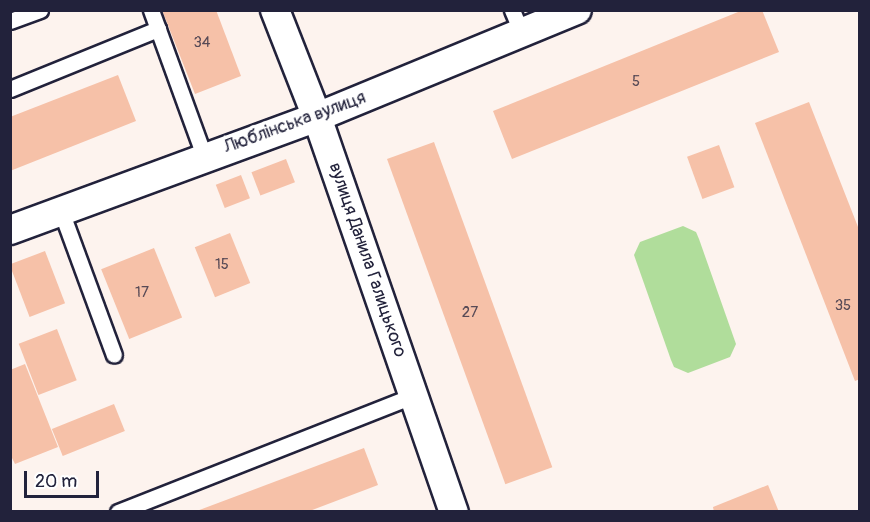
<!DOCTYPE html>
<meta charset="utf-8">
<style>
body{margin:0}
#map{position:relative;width:870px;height:522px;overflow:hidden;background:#fdf3ee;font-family:Pangolin,sans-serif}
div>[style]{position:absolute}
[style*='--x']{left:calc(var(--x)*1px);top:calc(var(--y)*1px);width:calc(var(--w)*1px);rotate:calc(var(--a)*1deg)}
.green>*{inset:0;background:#b0dd9b}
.building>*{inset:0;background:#f6c1a8;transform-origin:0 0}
.roads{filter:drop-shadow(2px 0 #22223b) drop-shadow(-2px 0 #22223b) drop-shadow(0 2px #22223b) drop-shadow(0 -2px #22223b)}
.service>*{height:15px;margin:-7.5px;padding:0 7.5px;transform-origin:7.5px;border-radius:7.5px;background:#fff}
.minor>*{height:28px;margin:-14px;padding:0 14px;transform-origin:14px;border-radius:14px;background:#fff}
span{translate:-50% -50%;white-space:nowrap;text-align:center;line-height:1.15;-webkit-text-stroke:6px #fff;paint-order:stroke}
.number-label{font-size:15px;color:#574a56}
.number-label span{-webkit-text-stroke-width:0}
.street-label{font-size:18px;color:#22223b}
.frame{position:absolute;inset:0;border:12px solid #22223b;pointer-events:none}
.scale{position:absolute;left:24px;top:471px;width:75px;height:27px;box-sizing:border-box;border:3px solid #22223b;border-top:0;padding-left:8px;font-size:18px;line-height:21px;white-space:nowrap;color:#22223b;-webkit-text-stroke:4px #fff;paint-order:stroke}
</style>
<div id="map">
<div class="green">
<i style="clip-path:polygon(683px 226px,696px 232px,699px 239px,736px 344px,730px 357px,688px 373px,674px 367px,671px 360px,634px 255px,640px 242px)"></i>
</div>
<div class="building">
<i style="clip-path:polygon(162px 10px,216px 10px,241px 76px,195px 94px)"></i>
<i style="clip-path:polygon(743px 10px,762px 10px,779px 52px,512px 159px,493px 111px)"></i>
<i style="clip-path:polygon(118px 75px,136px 121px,10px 171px,10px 117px)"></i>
<i style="clip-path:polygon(809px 102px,860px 232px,860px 379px,855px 381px,755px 123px)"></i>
<i style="left:434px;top:142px;width:346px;height:50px;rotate:70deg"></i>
<i style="left:719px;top:145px;width:45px;height:34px;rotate:70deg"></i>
<i style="left:286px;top:159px;width:25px;height:37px;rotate:69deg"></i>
<i style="left:241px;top:175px;width:25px;height:27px;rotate:69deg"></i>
<i style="left:230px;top:233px;width:54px;height:38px;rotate:68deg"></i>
<i style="left:154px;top:248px;width:75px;height:57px;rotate:68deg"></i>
<i style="left:45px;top:251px;width:56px;height:38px;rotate:69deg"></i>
<i style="left:57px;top:329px;width:55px;height:41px;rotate:69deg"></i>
<i style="clip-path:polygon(25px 364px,58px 447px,15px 464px,10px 454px,10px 370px)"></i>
<i style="left:114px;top:404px;width:29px;height:67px;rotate:68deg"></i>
<i style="clip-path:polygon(364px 448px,378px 485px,307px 512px,194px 512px)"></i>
<i style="clip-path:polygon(768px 485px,779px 512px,714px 512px,713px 507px)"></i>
</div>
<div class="roads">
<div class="service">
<i style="--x:151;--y:10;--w:155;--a:70"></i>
<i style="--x:512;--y:10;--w:25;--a:67"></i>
<i style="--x:10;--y:21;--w:32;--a:-20"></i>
<i style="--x:10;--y:89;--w:160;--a:-22.1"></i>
<i style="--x:61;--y:211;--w:153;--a:69.8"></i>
<i style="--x:118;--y:512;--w:319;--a:-21.5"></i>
</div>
<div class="minor">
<i style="--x:275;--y:10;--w:115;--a:68.6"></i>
<i style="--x:317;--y:117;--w:418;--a:70.9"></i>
<i style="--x:10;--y:230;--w:327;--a:-20.2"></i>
<i style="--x:317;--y:117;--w:281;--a:-22.4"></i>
</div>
</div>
<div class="number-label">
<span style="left:202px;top:43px">34</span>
<span style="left:636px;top:82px">5</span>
<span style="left:222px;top:265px">15</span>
<span style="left:142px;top:293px">17</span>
<span style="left:843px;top:306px">35</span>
<span style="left:470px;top:313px">27</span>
</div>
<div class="street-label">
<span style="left:295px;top:123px;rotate:-20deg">Люблінська вулиця</span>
<span style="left:367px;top:260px;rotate:71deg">вулиця Данила Галицького</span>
</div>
<div class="frame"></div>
<div class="scale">20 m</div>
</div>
